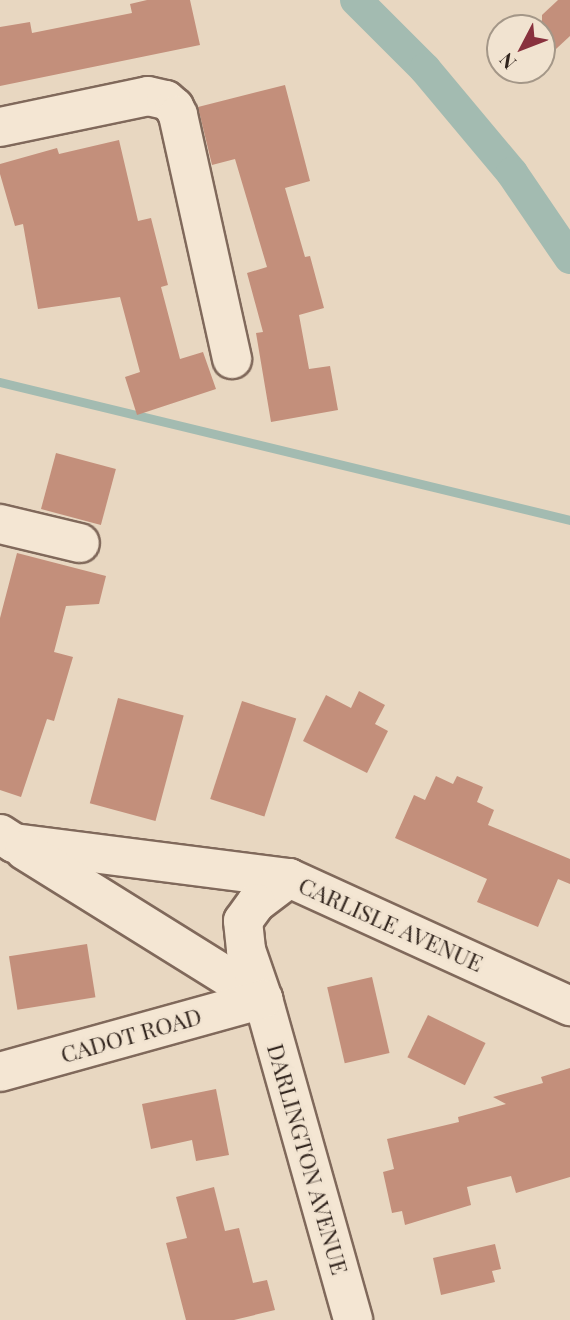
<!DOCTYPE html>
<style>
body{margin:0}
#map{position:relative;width:570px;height:1320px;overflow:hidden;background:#e8d7c1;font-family:"Playfair Display",serif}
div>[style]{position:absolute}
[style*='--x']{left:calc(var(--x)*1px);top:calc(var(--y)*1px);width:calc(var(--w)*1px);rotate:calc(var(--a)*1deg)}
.stream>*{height:9px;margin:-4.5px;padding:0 4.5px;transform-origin:4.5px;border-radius:4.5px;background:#a3bbb1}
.canal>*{height:32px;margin:-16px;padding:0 16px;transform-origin:16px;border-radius:16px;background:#a3bbb1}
.building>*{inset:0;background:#c38f7b;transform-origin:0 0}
.roads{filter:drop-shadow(2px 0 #80695b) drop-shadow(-2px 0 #80695b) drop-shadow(0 2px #80695b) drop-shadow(0 -2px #80695b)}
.minor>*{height:38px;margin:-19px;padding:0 19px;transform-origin:19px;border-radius:19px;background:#f4e6d3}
span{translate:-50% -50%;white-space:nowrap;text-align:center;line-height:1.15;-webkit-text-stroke:5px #f1e3d0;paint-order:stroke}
.street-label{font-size:23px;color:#31241d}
.north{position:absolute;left:486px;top:14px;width:70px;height:70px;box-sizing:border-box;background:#f1e3d0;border:2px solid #a49788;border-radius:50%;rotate:228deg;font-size:19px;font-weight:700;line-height:28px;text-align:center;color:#31241d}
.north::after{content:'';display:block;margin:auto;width:24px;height:32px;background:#88313d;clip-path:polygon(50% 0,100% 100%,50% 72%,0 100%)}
</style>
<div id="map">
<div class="stream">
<i style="--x:0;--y:382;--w:586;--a:13.61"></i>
</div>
<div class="canal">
<i style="--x:356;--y:0;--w:98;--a:45"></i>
<i style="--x:425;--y:69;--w:136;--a:50.1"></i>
<i style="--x:512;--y:173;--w:103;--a:55.7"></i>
</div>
<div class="building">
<i style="clip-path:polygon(147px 0,190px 0,200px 45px,0 86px,0 27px,30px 22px,32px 33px,132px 13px,130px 4px)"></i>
<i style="clip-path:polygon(558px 0,570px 0,570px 36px,542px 62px,542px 15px)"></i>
<i style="clip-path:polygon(285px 85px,310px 181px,285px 188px,305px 257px,310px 256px,324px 308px,299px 315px,309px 369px,330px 366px,338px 410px,271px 422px,256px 333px,263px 332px,247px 273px,267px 267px,235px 159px,212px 165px,198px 107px)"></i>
<i style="clip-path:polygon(119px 140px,138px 221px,151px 218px,168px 285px,161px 287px,180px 359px,203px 352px,216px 389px,137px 415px,125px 377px,140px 372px,120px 297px,38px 309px,23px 224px,15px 226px,0 174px,0 164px,57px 148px,59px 154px)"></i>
<i style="left:56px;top:453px;width:62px;height:58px;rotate:15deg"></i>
<i style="clip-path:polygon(17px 553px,106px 576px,99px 604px,66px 606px,54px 652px,73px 657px,54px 721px,47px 719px,21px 797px,0 790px,0 618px)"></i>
<i style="clip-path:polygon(359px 691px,385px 705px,375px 724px,388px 731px,367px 773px,303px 741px,326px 695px,351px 708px)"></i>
<i style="left:118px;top:698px;width:68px;height:109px;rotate:15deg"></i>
<i style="left:242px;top:701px;width:57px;height:103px;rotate:18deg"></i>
<i style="clip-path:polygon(436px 776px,453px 784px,457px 776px,483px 787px,477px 802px,494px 810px,488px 825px,570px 859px,570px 884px,558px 879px,538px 927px,477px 902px,487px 879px,395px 838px,414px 795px,425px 800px)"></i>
<i style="left:87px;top:944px;width:54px;height:79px;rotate:81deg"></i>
<i style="left:372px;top:977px;width:78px;height:46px;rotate:77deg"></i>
<i style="left:428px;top:1015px;width:64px;height:47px;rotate:26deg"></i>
<i style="clip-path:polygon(570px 1068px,570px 1177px,516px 1193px,511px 1176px,467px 1187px,471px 1205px,405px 1225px,402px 1211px,392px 1213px,383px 1172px,394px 1169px,387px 1139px,459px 1122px,458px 1117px,506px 1104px,493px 1097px,543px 1083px,541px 1077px)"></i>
<i style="clip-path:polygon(216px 1089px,229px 1155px,196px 1161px,192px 1140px,151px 1149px,142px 1104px)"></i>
<i style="clip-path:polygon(214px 1187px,225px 1231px,239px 1228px,253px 1283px,267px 1280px,275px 1310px,234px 1320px,186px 1320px,166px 1243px,187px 1238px,176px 1197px)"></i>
<i style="clip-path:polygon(495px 1244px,501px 1269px,492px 1271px,495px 1282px,441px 1295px,433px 1258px)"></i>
</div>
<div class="roads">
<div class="minor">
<i style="--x:0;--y:127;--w:151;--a:-11.8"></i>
<i style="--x:148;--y:96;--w:18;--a:13"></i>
<i style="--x:166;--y:100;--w:11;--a:41"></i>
<i style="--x:174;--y:107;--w:9;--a:63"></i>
<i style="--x:178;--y:115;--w:250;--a:77.5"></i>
<i style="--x:0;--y:524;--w:82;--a:13.4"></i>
<i style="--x:0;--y:834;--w:17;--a:33"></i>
<i style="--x:14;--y:843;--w:277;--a:7.3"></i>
<i style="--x:289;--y:878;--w:309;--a:24.5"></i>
<i style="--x:24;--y:850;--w:282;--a:31.9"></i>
<i style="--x:289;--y:878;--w:41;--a:142.9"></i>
<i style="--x:256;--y:903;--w:22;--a:126"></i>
<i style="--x:243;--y:921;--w:29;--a:84"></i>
<i style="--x:246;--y:950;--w:52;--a:70.9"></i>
<i style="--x:263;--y:999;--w:333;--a:74.3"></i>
<i style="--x:0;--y:1072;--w:273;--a:-15.5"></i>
</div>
</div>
<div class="street-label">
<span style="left:391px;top:924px;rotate:24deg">CARLISLE AVENUE</span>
<span style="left:131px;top:1035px;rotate:-16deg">CADOT ROAD</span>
<span style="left:308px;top:1159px;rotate:74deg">DARLINGTON AVENUE</span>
</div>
<div class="north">N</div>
</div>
